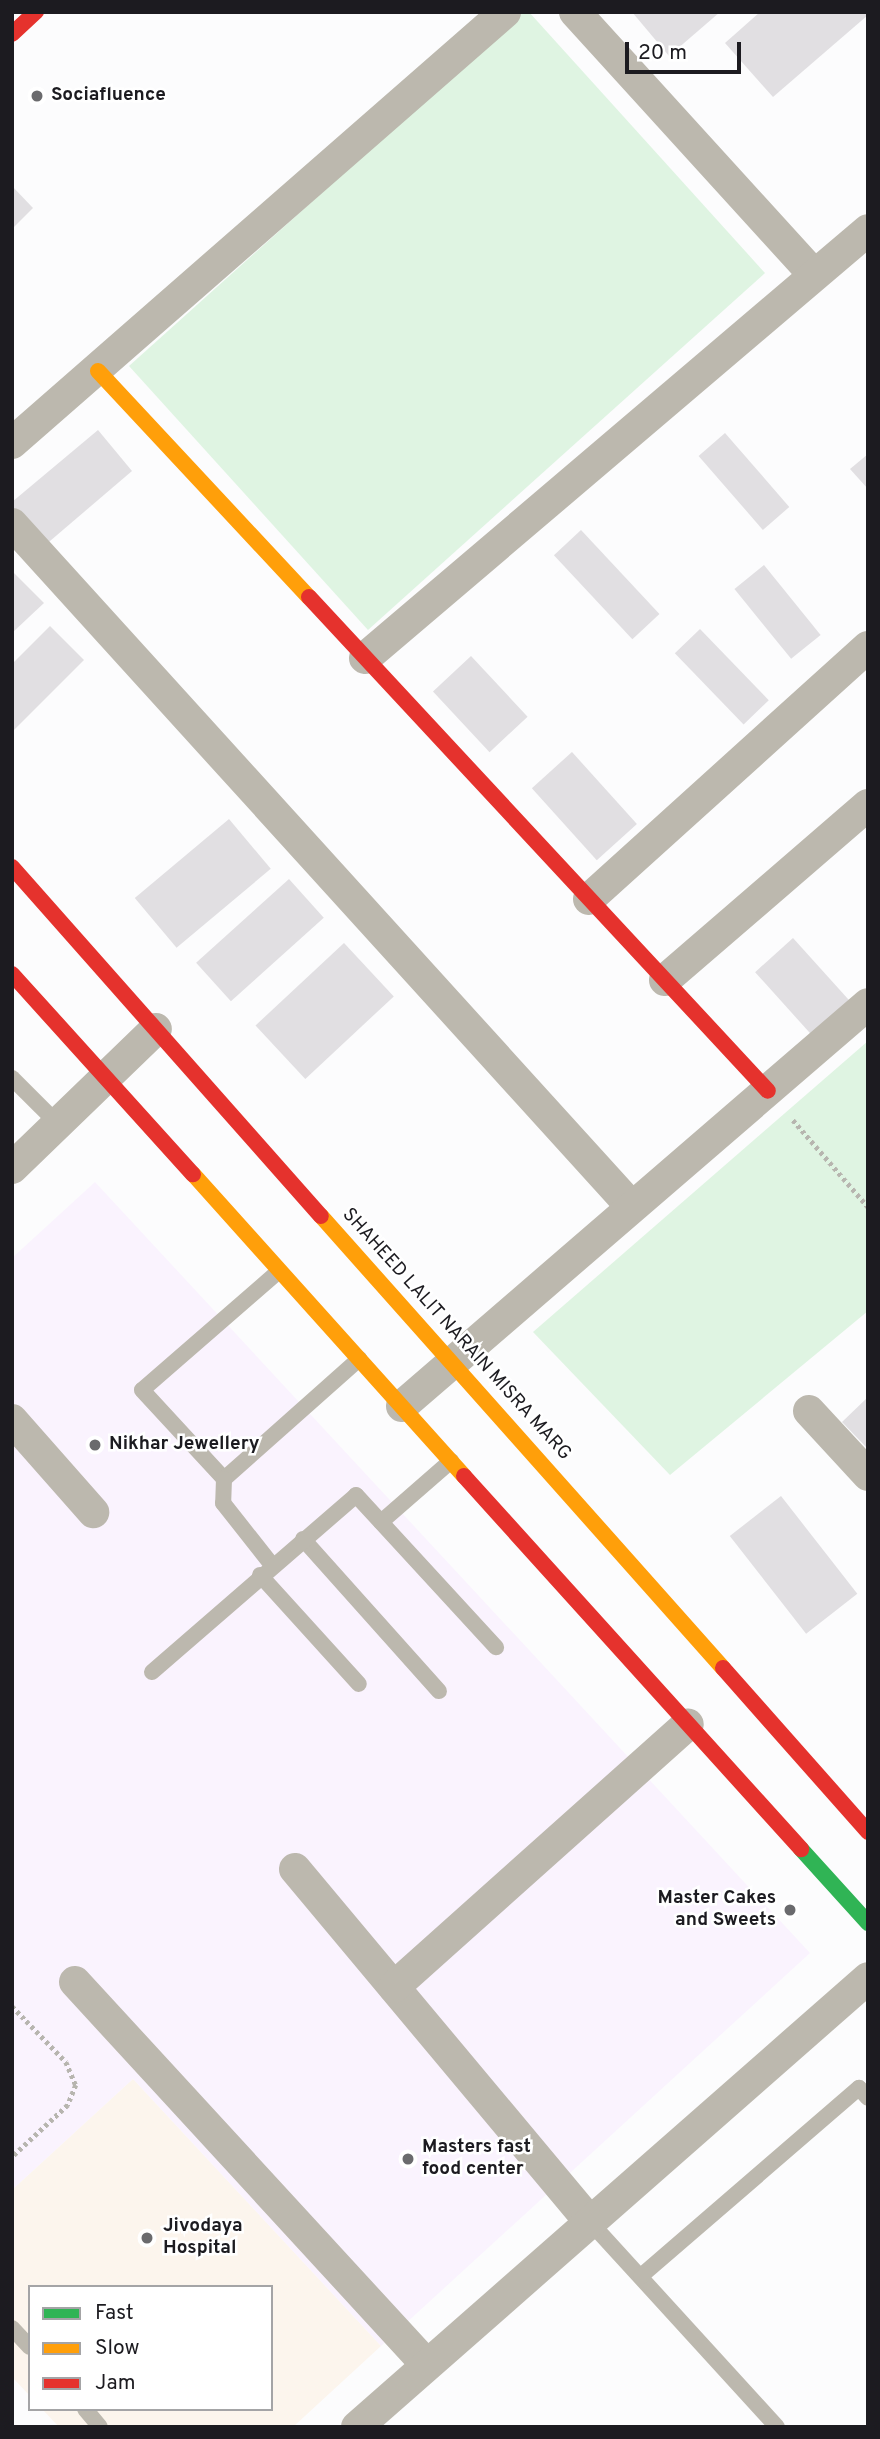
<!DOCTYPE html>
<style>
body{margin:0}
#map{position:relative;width:880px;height:2439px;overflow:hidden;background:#fcfcfd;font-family:Overpass,sans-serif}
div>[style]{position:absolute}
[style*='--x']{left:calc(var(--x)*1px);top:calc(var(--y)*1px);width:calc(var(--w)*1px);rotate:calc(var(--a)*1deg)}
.commercial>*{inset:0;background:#faf3fe}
.medical>*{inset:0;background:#fcf5ed}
.green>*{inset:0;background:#dff4e2}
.building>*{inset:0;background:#e1dfe2;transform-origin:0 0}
.path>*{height:4.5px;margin-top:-2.25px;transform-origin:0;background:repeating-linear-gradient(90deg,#b7b5af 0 3.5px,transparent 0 7px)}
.lane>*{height:16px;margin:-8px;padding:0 8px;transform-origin:8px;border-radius:8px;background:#bcb8ae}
.street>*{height:32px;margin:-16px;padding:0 16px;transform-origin:16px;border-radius:16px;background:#bcb8ae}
.fast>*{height:16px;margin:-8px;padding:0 8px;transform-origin:8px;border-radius:8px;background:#30b455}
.slow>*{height:16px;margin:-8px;padding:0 8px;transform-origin:8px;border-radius:8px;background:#ff9f0a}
.jam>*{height:16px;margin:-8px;padding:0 8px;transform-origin:8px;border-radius:8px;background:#e5322d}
.dots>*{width:19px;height:19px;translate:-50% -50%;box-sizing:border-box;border:4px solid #fff;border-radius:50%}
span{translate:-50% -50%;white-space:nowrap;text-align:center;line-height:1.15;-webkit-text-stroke:5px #fff;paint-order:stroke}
.poi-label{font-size:19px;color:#1c1b20;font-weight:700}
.left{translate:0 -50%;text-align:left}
.right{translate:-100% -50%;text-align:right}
.street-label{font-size:19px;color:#1c1b20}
.frame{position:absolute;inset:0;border:14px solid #1c1b20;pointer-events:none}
.legend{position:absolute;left:28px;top:2285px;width:245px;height:126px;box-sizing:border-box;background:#fff;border:2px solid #a4a4a6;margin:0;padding:9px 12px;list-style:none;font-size:21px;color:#1c1b20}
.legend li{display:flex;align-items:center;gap:14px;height:35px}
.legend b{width:35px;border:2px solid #a4a4a6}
.scale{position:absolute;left:625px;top:42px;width:116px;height:32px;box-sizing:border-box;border:4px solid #1c1b20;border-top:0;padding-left:9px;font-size:21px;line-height:24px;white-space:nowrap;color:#1c1b20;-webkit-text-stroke:5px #fff;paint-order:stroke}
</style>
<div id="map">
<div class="commercial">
<i style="clip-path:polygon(95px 1182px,810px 1953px,381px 2346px,133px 2079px,12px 2190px,12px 1258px)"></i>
</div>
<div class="medical">
<i style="clip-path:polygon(133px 2079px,381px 2346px,293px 2427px,59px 2427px,42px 2409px,271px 2409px,271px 2287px,30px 2287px,30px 2396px,12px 2377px,12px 2190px)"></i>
</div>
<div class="green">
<i style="clip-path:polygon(523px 12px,529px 12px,765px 273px,368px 630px,129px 366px)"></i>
<i style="clip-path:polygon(868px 1041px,868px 1311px,670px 1475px,533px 1332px)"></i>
</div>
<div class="building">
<i style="clip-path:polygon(632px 12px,720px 12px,669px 56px)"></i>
<i style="clip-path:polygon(760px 12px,868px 12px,868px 15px,773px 97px,725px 43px)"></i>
<i style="clip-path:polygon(12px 186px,33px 208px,12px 229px)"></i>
<i style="clip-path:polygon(98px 430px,132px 471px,43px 547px,12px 510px,12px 502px)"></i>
<i style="left:725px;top:433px;width:98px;height:35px;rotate:49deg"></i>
<i style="clip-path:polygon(868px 454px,868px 489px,850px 469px)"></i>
<i style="left:581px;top:530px;width:115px;height:37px;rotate:47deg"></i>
<i style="left:764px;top:565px;width:90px;height:38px;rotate:51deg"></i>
<i style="clip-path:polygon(12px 571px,44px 603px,12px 633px)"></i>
<i style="clip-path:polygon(50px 626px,84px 660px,12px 732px,12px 664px)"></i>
<i style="left:700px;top:629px;width:99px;height:35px;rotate:46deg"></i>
<i style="left:471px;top:656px;width:83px;height:52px;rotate:47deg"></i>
<i style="left:572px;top:752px;width:97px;height:54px;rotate:48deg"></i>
<i style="left:229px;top:819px;width:65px;height:123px;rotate:50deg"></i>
<i style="left:289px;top:879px;width:52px;height:125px;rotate:48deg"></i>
<i style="left:793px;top:938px;width:93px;height:51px;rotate:48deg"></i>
<i style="left:344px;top:943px;width:73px;height:121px;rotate:47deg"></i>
<i style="clip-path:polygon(868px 1397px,868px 1449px,842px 1422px)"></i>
<i style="left:781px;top:1496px;width:124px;height:65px;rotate:52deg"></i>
</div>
<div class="path">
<i style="--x:793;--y:1120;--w:115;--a:49.2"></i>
<i style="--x:12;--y:2006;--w:78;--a:46"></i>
<i style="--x:66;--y:2062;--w:25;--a:67"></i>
<i style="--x:76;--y:2085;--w:22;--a:112"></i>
<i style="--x:68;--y:2105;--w:76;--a:137.1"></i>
</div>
<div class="lane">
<i style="--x:12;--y:1078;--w:65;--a:45"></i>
<i style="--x:279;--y:1271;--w:181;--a:139"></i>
<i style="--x:142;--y:1390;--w:121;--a:47.3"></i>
<i style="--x:224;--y:1479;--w:181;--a:-41.6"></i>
<i style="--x:224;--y:1479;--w:24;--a:92"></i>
<i style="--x:223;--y:1503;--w:79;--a:51.7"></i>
<i style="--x:381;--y:1522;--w:93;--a:-41.1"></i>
<i style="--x:303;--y:1539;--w:204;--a:48.2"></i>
<i style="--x:260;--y:1575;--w:147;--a:47.8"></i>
<i style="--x:152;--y:1672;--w:270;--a:-40.9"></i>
<i style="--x:356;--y:1495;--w:207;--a:47.4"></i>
<i style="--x:590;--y:2222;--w:277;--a:47.6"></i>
<i style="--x:641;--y:2276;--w:288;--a:-40.8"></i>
<i style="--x:859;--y:2088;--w:13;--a:48"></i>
<i style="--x:12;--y:2328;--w:26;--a:47"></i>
<i style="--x:85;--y:2409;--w:23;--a:50"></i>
</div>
<div class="street">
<i style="--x:575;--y:12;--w:355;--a:47.7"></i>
<i style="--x:12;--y:443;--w:655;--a:-41.16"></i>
<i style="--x:12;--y:524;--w:922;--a:47.77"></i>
<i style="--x:365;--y:658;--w:660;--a:-40.39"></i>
<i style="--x:589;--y:899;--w:376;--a:-42.1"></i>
<i style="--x:665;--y:980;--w:268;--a:-40.8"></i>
<i style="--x:12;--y:1168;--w:200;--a:-44"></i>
<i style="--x:402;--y:1406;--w:615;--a:-40.78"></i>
<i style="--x:809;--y:1411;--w:87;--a:47.3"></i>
<i style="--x:12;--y:1420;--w:123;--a:48.6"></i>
<i style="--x:295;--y:1869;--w:460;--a:50.1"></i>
<i style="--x:75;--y:1982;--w:520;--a:47.42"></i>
<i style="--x:394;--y:1987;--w:394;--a:-41.8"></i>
<i style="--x:357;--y:2427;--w:680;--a:-41.3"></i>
</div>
<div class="fast">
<i style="--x:801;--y:1849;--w:100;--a:47.8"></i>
</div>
<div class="slow">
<i style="--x:98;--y:371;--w:309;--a:47"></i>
<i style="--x:193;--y:1174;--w:406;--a:48.1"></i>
<i style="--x:321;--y:1216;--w:605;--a:48.35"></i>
</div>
<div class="jam">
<i style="--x:12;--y:34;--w:33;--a:-43"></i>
<i style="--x:309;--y:597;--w:674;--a:47.1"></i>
<i style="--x:12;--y:867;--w:466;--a:48.5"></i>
<i style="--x:12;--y:974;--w:270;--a:47.9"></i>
<i style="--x:464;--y:1476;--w:503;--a:47.9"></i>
<i style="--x:723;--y:1668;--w:219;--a:48.5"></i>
</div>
<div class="dots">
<i style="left:37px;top:96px;background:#6a6a6d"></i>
<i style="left:95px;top:1445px;background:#6a6a6d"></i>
<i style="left:790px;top:1910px;background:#6a6a6d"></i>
<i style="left:408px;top:2159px;background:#6a6a6d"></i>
<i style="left:147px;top:2238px;background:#6a6a6d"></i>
</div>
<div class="poi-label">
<span class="left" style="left:51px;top:96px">Sociafluence</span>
<span class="left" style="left:109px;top:1445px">Nikhar Jewellery</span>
<span class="right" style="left:776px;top:1910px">Master Cakes<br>and Sweets</span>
<span class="left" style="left:422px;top:2159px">Masters fast<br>food center</span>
<span class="left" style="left:163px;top:2238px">Jivodaya<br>Hospital</span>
</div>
<div class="street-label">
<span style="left:456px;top:1335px;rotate:48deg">SHAHEED LALIT NARAIN MISRA MARG</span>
</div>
<div class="frame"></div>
<ul class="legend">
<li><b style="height:9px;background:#30b455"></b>Fast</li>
<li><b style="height:9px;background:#ff9f0a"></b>Slow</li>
<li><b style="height:9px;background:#e5322d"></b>Jam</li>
</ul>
<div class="scale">20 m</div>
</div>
